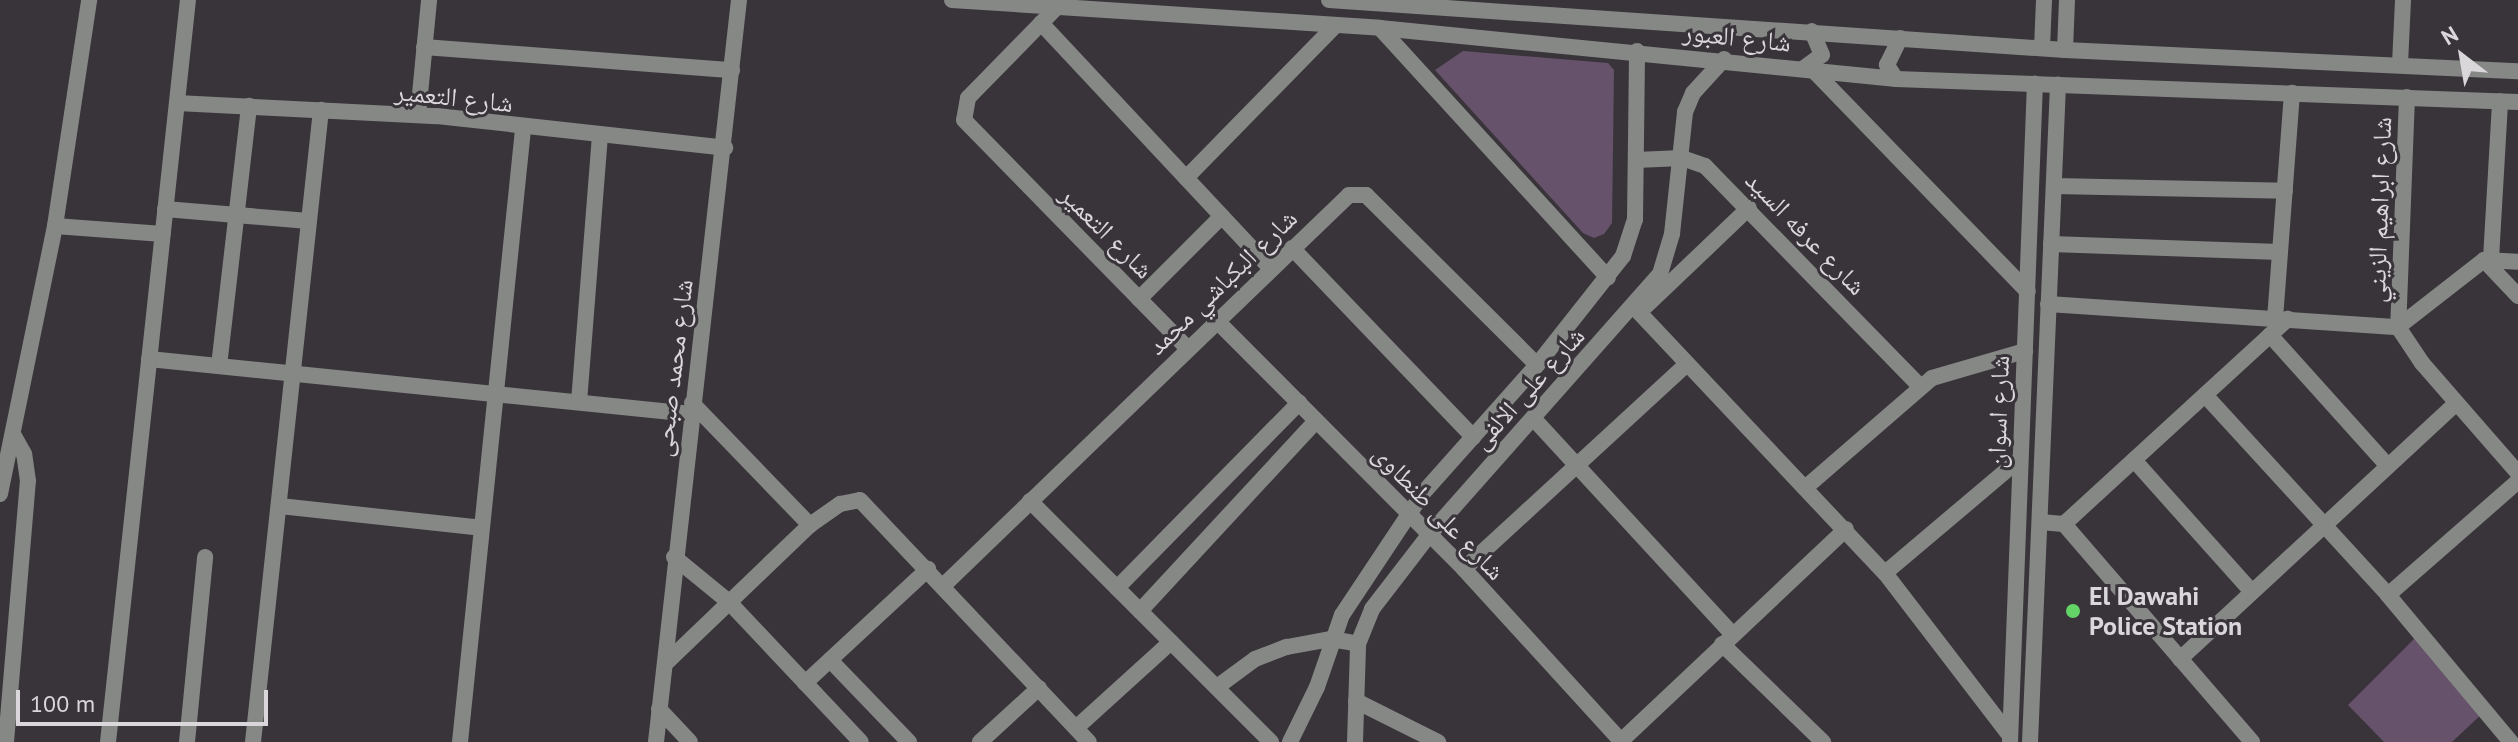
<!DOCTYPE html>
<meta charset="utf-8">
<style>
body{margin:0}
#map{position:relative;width:2518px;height:742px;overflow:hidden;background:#39343a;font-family:"PT Sans","Noto Naskh Arabic",sans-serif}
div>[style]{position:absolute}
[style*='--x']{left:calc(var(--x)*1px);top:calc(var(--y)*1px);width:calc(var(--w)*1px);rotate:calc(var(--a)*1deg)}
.green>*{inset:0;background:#66526a}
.minor>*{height:16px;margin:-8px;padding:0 8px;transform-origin:8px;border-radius:8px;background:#858885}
.tertiary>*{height:16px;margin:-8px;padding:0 8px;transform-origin:8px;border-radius:8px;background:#858885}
.dots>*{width:22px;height:22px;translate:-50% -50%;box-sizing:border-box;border:4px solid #39343a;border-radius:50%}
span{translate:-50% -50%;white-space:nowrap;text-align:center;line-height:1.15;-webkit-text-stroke:6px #39343a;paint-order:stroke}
.street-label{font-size:26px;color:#dad7db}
.poi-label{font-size:26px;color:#dad7db;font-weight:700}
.left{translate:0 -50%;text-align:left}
.north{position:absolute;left:2422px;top:16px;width:80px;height:80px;-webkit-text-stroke:6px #39343a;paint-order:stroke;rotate:329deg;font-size:22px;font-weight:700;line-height:32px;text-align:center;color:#dad7db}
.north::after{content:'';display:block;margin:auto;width:28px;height:36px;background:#dad7db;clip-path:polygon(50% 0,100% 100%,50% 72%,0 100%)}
.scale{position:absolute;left:16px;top:690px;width:252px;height:36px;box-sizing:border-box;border:4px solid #dad7db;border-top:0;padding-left:10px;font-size:24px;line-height:28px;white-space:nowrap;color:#dad7db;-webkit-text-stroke:6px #39343a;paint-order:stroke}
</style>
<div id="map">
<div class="green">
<i style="clip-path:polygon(1463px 51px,1608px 63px,1614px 70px,1612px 223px,1604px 234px,1594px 238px,1583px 233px,1435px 70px)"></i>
<i style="clip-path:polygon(2420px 633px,2485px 711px,2452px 742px,2384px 742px,2348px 705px)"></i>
</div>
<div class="minor">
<i style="--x:1057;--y:7;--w:127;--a:134.4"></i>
<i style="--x:968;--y:98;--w:22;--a:100"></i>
<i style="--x:964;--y:120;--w:320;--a:45.6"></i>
<i style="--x:1041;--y:23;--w:337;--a:46.9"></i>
<i style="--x:1380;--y:28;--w:338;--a:47.6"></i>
<i style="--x:424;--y:47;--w:309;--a:4.3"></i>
<i style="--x:2400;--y:64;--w:64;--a:-87.3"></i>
<i style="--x:1812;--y:69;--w:310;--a:45.9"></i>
<i style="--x:2407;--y:97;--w:230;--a:92.2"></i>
<i style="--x:2398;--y:327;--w:43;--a:56.3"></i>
<i style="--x:2422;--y:363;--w:146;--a:48.9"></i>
<i style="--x:177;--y:103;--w:260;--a:2.9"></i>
<i style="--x:437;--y:116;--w:290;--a:6.3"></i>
<i style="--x:418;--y:115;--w:116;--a:-84.5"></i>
<i style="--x:1636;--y:160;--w:46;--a:-2.5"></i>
<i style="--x:1682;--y:158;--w:24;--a:19"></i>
<i style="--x:1705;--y:166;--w:308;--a:45.7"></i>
<i style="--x:1186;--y:178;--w:213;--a:-45.6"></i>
<i style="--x:2054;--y:186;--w:231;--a:1.2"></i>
<i style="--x:165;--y:209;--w:144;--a:4.8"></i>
<i style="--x:55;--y:226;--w:108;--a:4.2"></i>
<i style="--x:2051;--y:244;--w:229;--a:2"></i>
<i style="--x:1292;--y:248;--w:262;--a:46.2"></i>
<i style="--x:2491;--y:259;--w:158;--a:-86.7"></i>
<i style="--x:2484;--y:260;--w:50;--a:46.6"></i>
<i style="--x:1139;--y:299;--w:117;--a:-45"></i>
<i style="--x:2048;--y:304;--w:351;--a:3.8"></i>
<i style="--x:2398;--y:327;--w:109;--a:-37.9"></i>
<i style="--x:2484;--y:260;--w:34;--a:3"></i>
<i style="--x:1646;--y:306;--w:142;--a:-43.6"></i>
<i style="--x:1634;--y:307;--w:366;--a:46.7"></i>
<i style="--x:1885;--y:573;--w:205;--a:52.5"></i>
<i style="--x:2275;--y:319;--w:227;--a:-85.7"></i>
<i style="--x:1217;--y:321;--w:350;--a:45.1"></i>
<i style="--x:1464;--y:569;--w:234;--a:47.6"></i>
<i style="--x:2270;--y:335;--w:176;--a:48"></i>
<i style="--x:149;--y:359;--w:545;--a:5.79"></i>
<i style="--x:219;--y:366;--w:262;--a:-83.4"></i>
<i style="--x:2205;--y:395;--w:271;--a:47.5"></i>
<i style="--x:2388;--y:595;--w:192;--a:50.1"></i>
<i style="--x:579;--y:402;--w:265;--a:-85.5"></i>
<i style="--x:692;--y:403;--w:170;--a:46"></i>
<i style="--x:1533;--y:418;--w:294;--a:47.3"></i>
<i style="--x:2134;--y:460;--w:177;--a:48.2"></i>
<i style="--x:1805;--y:488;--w:168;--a:-40.9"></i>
<i style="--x:1932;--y:378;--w:97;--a:-16.2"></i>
<i style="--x:0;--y:494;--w:274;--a:-78.4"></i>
<i style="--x:55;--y:226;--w:229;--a:-81.4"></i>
<i style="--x:1030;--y:501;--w:341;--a:45"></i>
<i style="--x:280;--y:506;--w:202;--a:6.2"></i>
<i style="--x:2040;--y:522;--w:24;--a:5"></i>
<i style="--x:2064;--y:524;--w:288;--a:49.2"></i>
<i style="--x:2064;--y:524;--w:304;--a:-42.5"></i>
<i style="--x:674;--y:557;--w:71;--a:39.3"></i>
<i style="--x:729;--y:602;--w:192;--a:46.7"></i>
<i style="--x:1464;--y:569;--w:303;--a:-42.6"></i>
<i style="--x:1885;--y:573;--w:177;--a:-40.2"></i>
<i style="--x:944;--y:585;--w:562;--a:-43.92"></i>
<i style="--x:1349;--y:195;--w:17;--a:0"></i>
<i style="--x:1366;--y:195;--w:241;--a:44.8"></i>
<i style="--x:1117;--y:588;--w:260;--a:-45.5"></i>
<i style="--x:2388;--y:595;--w:173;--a:-41.2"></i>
<i style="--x:1140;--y:611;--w:259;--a:-47.2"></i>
<i style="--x:1722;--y:644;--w:141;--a:44.1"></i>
<i style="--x:2180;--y:659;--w:375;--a:-42.8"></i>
<i style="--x:830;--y:660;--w:114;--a:46.1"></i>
<i style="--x:666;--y:663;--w:199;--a:-43.8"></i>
<i style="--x:810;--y:525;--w:37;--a:-35"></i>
<i style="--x:840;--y:504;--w:20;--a:-11"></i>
<i style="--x:860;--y:500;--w:333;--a:46.6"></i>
<i style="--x:805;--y:683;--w:168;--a:-42.8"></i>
<i style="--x:1217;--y:687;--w:47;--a:-36.4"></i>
<i style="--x:1255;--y:659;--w:34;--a:-21"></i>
<i style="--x:1287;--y:647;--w:45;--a:-10.3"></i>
<i style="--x:1331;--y:639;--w:27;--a:10"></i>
<i style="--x:1356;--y:701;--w:92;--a:26.6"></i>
<i style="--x:659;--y:709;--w:45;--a:46.8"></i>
<i style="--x:1076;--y:728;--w:128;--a:-42.2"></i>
<i style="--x:1621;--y:741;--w:309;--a:-43.3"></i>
<i style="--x:6;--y:742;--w:262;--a:-85.2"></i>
<i style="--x:28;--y:481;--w:27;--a:-98"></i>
<i style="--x:24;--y:454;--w:23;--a:-119"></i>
<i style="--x:108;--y:742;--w:746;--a:-83.85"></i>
<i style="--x:187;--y:742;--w:186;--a:-84.4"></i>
<i style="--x:253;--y:742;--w:636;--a:-83.86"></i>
<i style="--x:460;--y:742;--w:616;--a:-84.13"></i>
<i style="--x:656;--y:742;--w:747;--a:-83.62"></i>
<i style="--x:980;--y:742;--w:80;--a:-42.5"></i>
<i style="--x:1290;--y:742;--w:61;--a:-63.9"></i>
<i style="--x:1317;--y:687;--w:76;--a:-70.9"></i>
<i style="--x:1342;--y:615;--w:146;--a:-56.4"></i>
<i style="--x:1423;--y:493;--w:171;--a:-48.3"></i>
<i style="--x:1537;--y:365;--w:139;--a:-51.7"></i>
<i style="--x:1623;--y:256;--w:38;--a:-72"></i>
<i style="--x:1635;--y:220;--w:169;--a:-89.3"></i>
<i style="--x:1355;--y:742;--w:98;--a:-88.2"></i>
<i style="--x:1358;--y:644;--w:38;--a:-68"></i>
<i style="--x:1372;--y:609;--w:93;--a:-52.4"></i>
<i style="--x:1429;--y:535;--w:349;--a:-48.5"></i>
<i style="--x:1660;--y:274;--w:42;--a:-73.3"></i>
<i style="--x:1672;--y:234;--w:123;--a:-83.9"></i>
<i style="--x:1685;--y:112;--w:21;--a:-67"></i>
<i style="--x:1693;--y:93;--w:46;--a:-47.6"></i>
</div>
<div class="tertiary">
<i style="--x:952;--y:0;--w:429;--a:3.7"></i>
<i style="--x:1380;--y:28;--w:519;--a:5.64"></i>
<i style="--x:1896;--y:79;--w:622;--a:2.12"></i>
<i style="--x:1329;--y:0;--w:738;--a:3.89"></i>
<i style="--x:2065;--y:50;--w:453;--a:2.7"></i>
<i style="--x:2042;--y:48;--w:48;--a:-87.6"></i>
<i style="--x:2065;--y:50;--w:50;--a:-87.7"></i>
<i style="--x:1804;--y:68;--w:22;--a:-36"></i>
<i style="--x:1822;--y:55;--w:26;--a:-113"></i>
<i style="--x:1896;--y:79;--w:17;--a:-123"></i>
<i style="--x:1887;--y:65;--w:30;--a:-64"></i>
<i style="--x:2010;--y:742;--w:659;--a:-87.83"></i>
<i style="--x:2030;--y:742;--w:658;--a:-87.56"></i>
</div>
<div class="dots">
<i style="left:2073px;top:611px;background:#64d468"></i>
</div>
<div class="street-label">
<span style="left:1737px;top:37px;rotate:6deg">شارع العبور</span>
<span style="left:454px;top:97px;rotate:6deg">شارع التعمير</span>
<span style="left:2379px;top:210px;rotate:-88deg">شارع ابراهيم الزيني</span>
<span style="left:1107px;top:232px;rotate:45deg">شارع التعمير</span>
<span style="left:1806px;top:233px;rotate:46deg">شارع عرفه السيد</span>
<span style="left:1222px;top:282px;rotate:-44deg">شارع البكباشي محمد</span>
<span style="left:673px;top:368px;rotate:-83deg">شارع محمد صبحى</span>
<span style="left:1528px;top:388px;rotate:-48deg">شارع على الالفى</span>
<span style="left:1998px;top:412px;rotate:-88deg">شارع اسوان</span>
<span style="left:1439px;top:512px;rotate:46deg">شارع على طنطاوى</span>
</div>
<div class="poi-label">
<span class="left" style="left:2089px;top:611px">El Dawahi<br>Police Station</span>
</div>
<div class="north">N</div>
<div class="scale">100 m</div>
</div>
